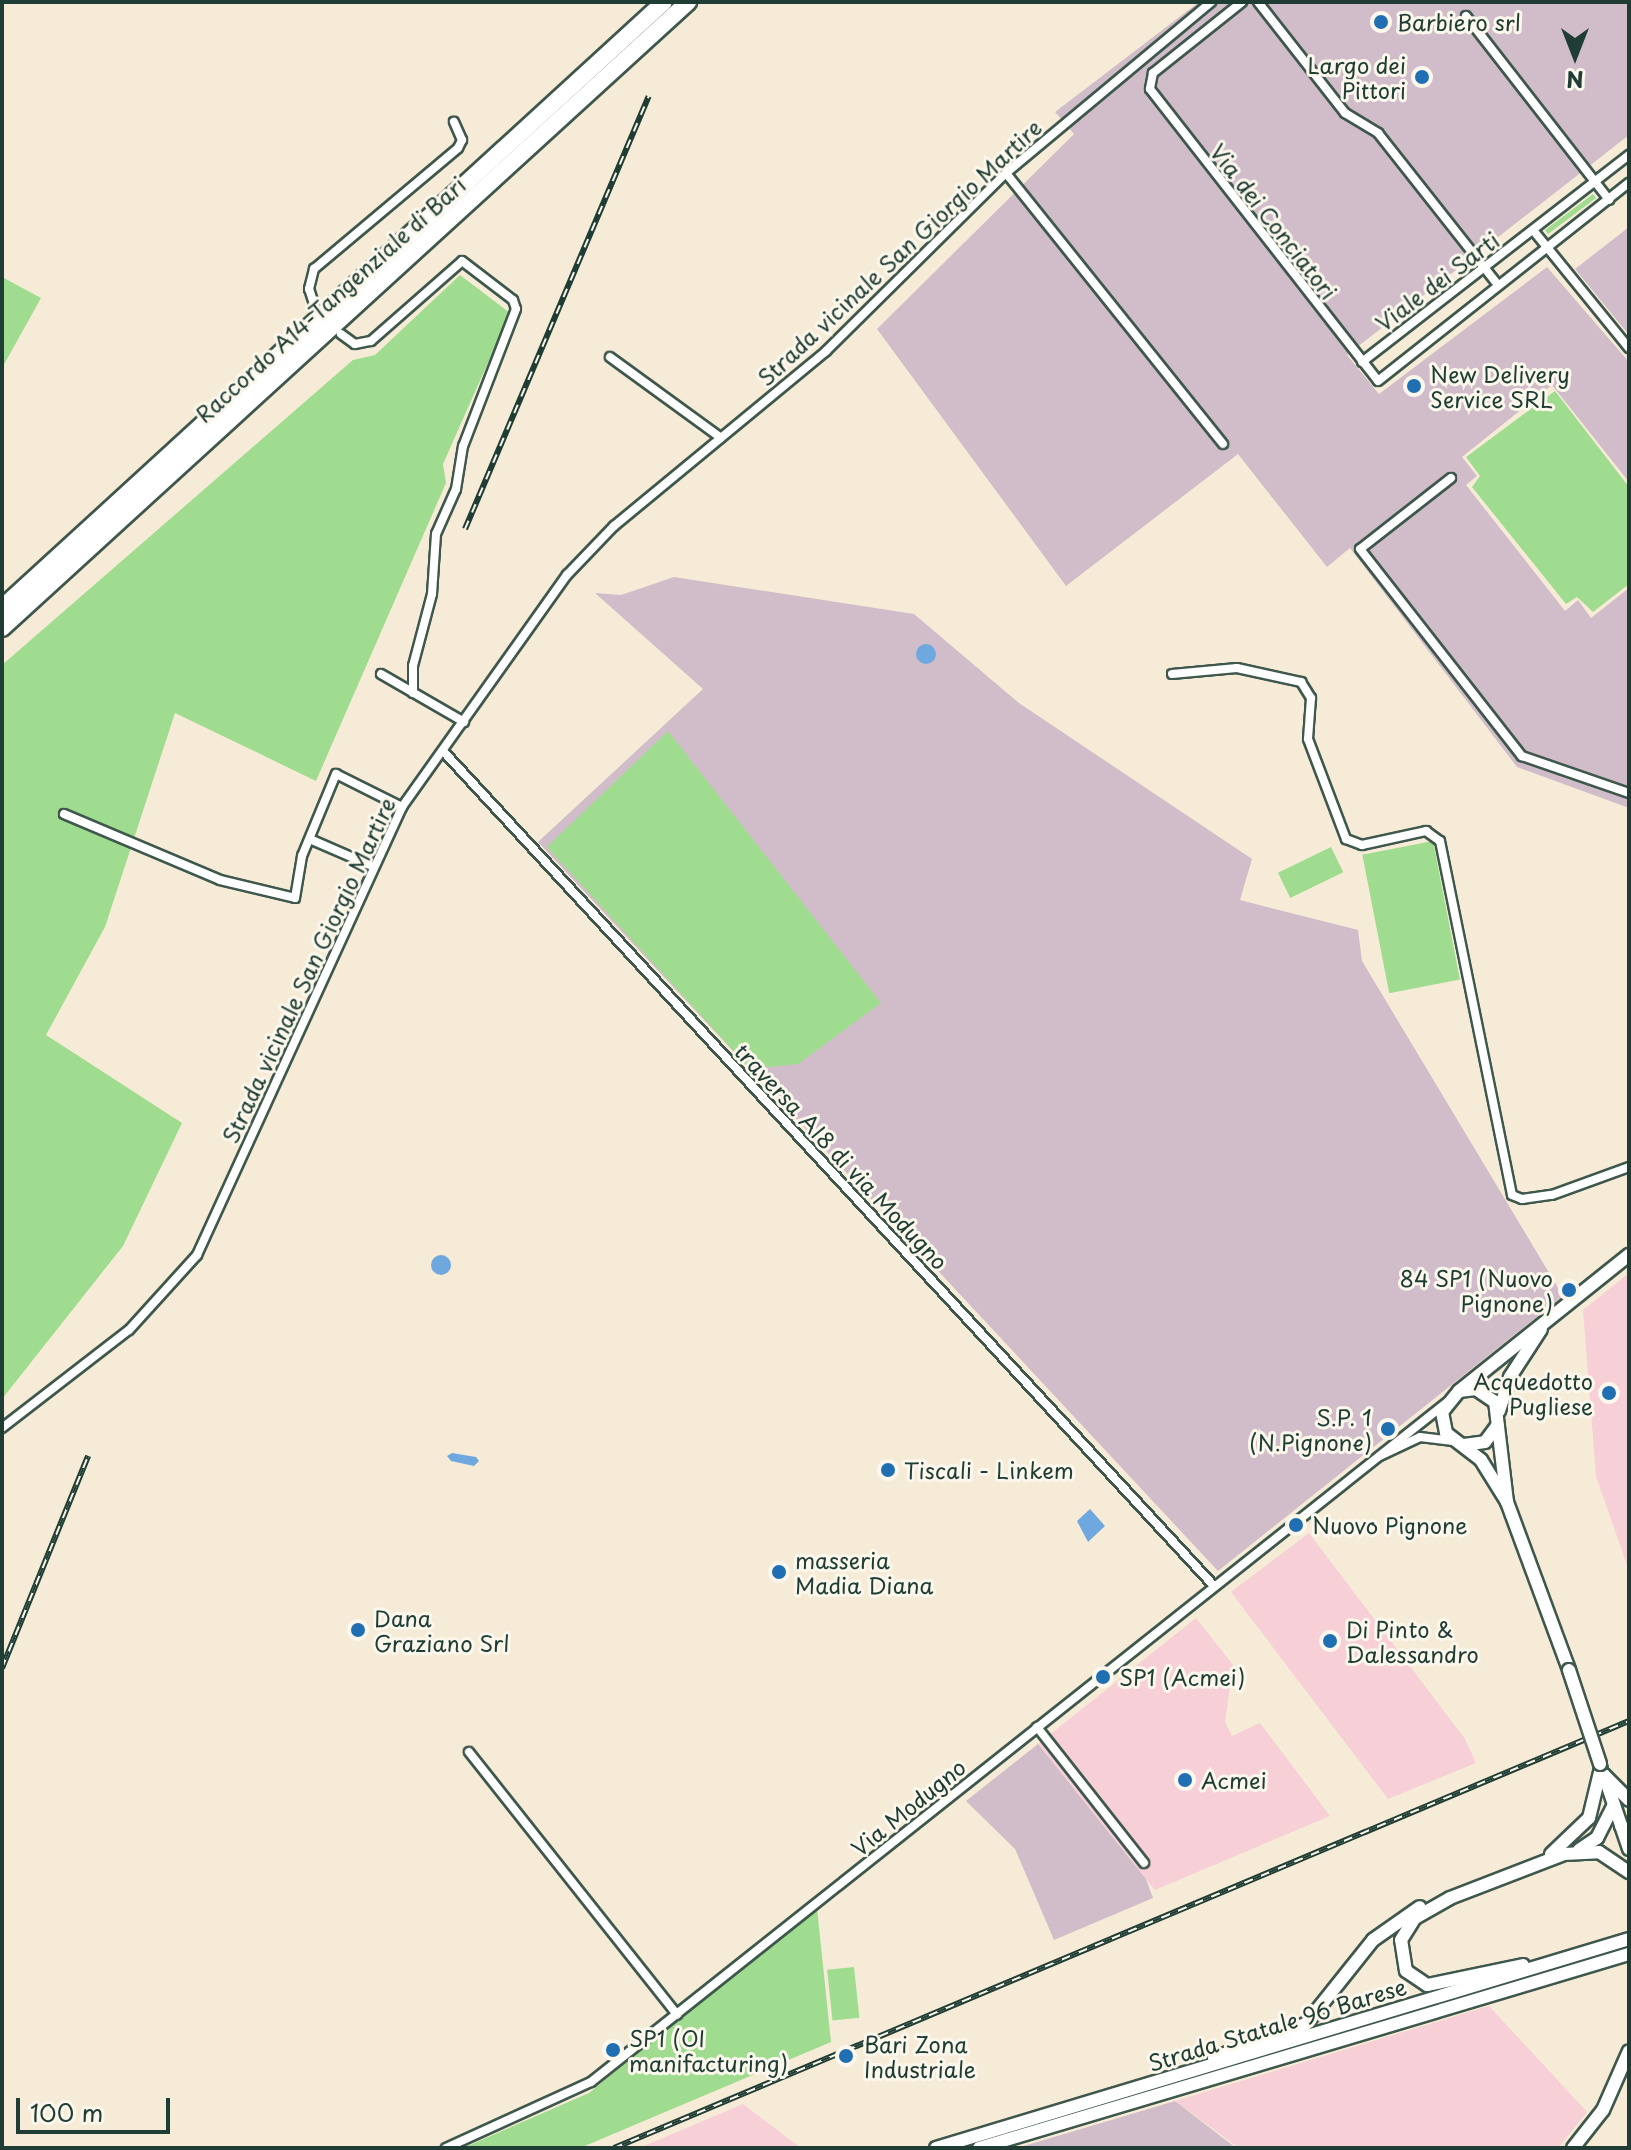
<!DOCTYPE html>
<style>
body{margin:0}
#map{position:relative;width:1631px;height:2150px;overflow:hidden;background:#f6ebd6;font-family:"Playpen Sans",sans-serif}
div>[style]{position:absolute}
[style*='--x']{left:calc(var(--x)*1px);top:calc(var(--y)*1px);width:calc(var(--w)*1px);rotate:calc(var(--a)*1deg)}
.built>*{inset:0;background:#f6cfd7}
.industrial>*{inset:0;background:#d1bdc9}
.green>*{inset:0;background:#a0dc90;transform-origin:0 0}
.water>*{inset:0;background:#6ea8de}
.round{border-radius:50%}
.roads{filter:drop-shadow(2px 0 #3f574c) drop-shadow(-2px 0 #3f574c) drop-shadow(0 2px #3f574c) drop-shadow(0 -2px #3f574c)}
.street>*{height:8px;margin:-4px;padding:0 4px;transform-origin:4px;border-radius:4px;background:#fff}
.secondary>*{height:12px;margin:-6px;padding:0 6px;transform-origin:6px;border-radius:6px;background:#fff}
.primary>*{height:12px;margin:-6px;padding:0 6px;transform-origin:6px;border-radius:6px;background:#fff}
.highway>*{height:16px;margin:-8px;padding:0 8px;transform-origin:8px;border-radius:8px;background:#fff}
.rail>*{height:6px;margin-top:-3px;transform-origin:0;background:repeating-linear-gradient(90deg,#fbf7ec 0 9px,#1f3d34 0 18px);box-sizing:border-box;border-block:2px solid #1f3d34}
.bridges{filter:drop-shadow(2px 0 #3f574c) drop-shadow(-2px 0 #3f574c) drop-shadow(0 2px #3f574c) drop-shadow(0 -2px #3f574c)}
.secondary-bridge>*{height:12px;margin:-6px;padding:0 6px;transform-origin:6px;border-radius:6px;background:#fff}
.dots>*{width:22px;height:22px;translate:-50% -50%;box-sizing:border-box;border:4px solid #fbf7ec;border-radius:50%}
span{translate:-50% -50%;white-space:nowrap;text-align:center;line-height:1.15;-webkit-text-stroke:6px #fbf7ec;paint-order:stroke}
.poi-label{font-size:22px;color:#1f3d34}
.left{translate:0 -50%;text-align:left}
.right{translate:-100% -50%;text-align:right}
.street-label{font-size:22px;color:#1f3d34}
.frame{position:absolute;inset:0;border:4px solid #1f3d34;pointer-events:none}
.north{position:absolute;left:1535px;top:16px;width:80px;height:80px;-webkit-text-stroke:6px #fbf7ec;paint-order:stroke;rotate:180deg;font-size:22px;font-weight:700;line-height:32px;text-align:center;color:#1f3d34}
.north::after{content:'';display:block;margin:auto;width:28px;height:36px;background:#1f3d34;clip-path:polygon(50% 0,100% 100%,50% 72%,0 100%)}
.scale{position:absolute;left:16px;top:2098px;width:154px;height:36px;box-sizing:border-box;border:4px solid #1f3d34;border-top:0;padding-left:10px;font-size:24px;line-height:28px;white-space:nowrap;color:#1f3d34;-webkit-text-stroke:6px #fbf7ec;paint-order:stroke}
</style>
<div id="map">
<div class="built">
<i style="clip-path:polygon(1629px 1273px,1629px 1571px,1596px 1476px,1583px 1310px)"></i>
<i style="clip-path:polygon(1309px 1533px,1465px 1739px,1476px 1763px,1388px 1799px,1231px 1592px)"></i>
<i style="clip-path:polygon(1196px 1618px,1233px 1665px,1225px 1722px,1232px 1736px,1260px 1723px,1330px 1816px,1155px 1890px,1038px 1744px)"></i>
<i style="clip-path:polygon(1489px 2006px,1587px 2112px,1558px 2148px,1239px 2148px,1175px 2101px)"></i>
<i style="clip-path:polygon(743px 2104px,801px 2148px,638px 2148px,644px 2146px)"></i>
</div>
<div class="industrial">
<i style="clip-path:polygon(1199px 2px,1629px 2px,1629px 135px,1347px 355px,1379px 394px,1547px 267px,1629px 362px,1629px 482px,1552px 385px,1462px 457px,1477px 476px,1466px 485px,1565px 611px,1578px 600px,1591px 618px,1629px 588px,1629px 808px,1517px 767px,1350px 548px,1327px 567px,1238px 454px,1066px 586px,877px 329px,1074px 134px,1055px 112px)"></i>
<i style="clip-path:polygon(1629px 227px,1629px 335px,1575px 269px)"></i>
<i style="clip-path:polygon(674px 577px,914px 614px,1019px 703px,1252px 859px,1240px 900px,1358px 930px,1362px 961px,1563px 1296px,1218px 1571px,538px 842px,703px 689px,595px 593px,621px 595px)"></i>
<i style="clip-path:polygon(1038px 1744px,1146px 1879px,1153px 1898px,1054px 1940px,1015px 1849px,966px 1801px)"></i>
<i style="clip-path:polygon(1175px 2101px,1236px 2148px,1017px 2148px)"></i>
</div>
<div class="green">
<i style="left:1593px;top:194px;width:5px;height:60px;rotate:53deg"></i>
<i style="clip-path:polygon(460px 275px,510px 313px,443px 464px,446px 483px,316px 781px,175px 713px,105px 927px,46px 1035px,182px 1123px,123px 1246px,2px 1399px,2px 665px,353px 360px,375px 355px)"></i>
<i style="clip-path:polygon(2px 277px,41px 298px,2px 368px)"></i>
<i style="clip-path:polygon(1555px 391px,1629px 487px,1629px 584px,1593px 612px,1577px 597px,1566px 604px,1472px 487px,1480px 476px,1466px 457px)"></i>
<i style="clip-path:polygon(668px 731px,881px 1003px,798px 1064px,750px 1069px,547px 847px)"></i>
<i style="left:1433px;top:841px;width:141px;height:72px;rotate:79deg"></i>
<i style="left:1331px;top:847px;width:28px;height:59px;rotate:64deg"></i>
<i style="clip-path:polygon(817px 1908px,831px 2042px,580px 2148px,463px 2148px,589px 2093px)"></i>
<i style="left:854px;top:1967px;width:51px;height:27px;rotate:84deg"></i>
</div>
<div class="water">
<i class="round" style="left:916px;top:644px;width:20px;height:20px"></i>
<i class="round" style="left:431px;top:1255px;width:20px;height:20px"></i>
<i style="clip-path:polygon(452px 1453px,476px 1457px,479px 1461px,474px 1466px,451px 1461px,447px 1456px)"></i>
<i style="clip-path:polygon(1090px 1509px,1105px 1526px,1088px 1542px,1077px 1521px)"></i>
</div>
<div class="roads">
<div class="street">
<i style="--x:1242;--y:2;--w:114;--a:141.4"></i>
<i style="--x:1153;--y:73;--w:16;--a:101"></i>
<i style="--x:1150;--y:89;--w:370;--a:52"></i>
<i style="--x:1378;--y:381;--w:320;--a:-38.3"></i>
<i style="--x:1258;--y:2;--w:141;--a:51.9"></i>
<i style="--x:1345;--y:113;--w:39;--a:31"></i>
<i style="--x:1378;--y:133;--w:194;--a:51.7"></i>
<i style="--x:1466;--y:16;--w:233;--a:52.1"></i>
<i style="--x:1006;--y:173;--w:347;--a:51.3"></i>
<i style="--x:1533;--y:230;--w:152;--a:50.9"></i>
<i style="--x:314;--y:304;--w:16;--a:-108"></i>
<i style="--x:309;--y:289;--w:21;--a:-76"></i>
<i style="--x:314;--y:269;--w:188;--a:-40"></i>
<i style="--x:458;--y:148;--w:9;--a:-63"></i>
<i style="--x:462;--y:140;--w:20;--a:-114"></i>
<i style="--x:341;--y:334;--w:17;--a:36"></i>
<i style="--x:355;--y:344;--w:16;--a:-11"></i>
<i style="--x:371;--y:341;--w:121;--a:-41.3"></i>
<i style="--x:462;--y:261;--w:64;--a:37.4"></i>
<i style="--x:513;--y:300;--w:9;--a:72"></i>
<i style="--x:516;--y:309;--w:147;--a:111.1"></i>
<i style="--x:463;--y:446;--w:44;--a:99.2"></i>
<i style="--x:456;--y:489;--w:49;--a:114"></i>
<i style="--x:436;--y:534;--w:60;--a:93.8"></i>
<i style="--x:432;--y:594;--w:74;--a:104.8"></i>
<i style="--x:413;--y:666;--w:27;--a:90"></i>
<i style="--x:610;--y:357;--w:137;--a:36.1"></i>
<i style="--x:1362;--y:362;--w:338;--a:-37.8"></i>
<i style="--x:1451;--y:478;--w:115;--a:142"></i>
<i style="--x:1360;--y:549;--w:263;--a:52"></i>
<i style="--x:1522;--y:756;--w:113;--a:19.1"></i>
<i style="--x:381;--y:674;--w:96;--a:30"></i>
<i style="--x:1172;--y:674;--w:65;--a:-5.3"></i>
<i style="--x:1237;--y:668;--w:66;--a:12.3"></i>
<i style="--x:1301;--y:682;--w:19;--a:58"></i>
<i style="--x:1311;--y:698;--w:41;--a:94.2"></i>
<i style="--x:1308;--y:739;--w:107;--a:69.2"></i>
<i style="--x:1346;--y:839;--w:17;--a:21"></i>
<i style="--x:1362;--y:845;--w:66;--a:-12.3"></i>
<i style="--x:1426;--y:831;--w:17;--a:36"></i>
<i style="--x:1440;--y:841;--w:361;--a:78.5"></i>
<i style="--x:1512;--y:1195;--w:11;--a:22"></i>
<i style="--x:1522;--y:1199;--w:30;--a:-8"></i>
<i style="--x:1552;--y:1195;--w:82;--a:-20"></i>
<i style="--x:443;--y:751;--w:1135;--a:47.28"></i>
<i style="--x:64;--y:814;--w:169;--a:22.9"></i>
<i style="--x:220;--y:880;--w:77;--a:13.5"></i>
<i style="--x:295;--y:898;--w:43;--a:-80.5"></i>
<i style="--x:302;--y:856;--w:89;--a:-67.5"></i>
<i style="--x:336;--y:774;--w:74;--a:26.6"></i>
<i style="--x:312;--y:840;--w:65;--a:23.4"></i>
<i style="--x:2;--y:1428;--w:160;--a:-37.7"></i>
<i style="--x:129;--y:1330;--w:101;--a:-47.8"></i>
<i style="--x:197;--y:1255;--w:493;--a:-65.4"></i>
<i style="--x:402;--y:807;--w:285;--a:-54.6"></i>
<i style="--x:567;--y:575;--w:68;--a:-46.2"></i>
<i style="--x:614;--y:526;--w:275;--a:-39.5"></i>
<i style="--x:826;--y:351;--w:253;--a:-44.7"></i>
<i style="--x:1006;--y:173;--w:267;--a:-39.8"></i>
<i style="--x:1380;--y:1456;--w:44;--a:-25.4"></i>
<i style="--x:1420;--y:1437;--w:33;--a:7"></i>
<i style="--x:1037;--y:1727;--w:173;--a:51.8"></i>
<i style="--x:469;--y:1752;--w:335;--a:51.6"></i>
<i style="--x:446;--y:2148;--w:159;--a:-24.5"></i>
<i style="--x:591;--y:2082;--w:1092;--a:-38.45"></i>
</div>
<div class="secondary">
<i style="--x:1459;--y:1391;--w:218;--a:-38.7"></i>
<i style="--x:1499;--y:1411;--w:36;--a:-72"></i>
<i style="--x:1510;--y:1377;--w:57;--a:-57.1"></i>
<i style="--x:1464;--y:1445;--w:21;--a:-8"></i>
<i style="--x:1485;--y:1442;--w:21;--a:-53"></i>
<i style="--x:1507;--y:1502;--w:101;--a:-96.8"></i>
<i style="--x:1495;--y:1402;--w:23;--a:-146"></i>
<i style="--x:1476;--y:1389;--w:17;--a:173"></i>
<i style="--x:1459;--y:1391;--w:27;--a:129"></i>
<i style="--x:1442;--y:1412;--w:21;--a:79"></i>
<i style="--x:1446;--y:1433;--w:44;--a:37.6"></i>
<i style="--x:1481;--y:1460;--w:49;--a:58.2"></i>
<i style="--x:1507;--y:1502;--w:179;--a:69.7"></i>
<i style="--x:1604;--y:1775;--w:78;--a:71.3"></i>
<i style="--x:1573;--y:2148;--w:48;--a:-51.7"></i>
<i style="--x:1603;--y:2110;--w:64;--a:-66.2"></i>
</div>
<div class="primary">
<i style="--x:1604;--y:1775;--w:35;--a:45"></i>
<i style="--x:1621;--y:1826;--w:10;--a:37"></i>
<i style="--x:1579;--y:1850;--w:22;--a:-34"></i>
<i style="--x:1597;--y:1838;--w:37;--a:-63"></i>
<i style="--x:1551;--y:1854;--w:52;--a:-43.5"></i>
<i style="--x:1589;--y:1818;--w:51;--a:-76.5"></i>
<i style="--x:1523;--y:1965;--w:98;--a:168.2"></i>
<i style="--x:1427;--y:1985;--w:25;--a:-146"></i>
<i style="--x:1406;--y:1971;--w:31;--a:-99"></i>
<i style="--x:1401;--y:1940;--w:26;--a:-58"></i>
<i style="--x:1415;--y:1918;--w:40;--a:-29.7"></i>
<i style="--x:1450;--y:1898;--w:122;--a:-21.1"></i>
<i style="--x:1564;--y:1854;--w:35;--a:-3"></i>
<i style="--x:1599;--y:1852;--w:36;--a:34"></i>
<i style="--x:1214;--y:2058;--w:98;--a:-20.3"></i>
<i style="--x:1306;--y:2024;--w:107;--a:-51.4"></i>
<i style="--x:1373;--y:1940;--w:57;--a:-35.1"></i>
<i style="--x:936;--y:2148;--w:724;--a:-16.78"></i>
<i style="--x:979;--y:2148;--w:678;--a:-16.62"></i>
</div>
<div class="highway">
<i style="--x:2;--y:608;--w:897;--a:-42.47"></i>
<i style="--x:2;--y:628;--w:929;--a:-42.38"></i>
</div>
</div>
<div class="rail">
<i style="--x:465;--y:529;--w:470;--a:-67"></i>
<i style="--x:2;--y:1668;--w:229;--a:-67.9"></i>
<i style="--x:614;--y:2148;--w:1101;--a:-22.82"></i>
</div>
<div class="bridges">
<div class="secondary-bridge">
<i style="--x:1569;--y:1670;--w:99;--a:71.7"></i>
</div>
</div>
<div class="dots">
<i style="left:1381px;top:22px;background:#1f6fb2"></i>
<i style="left:1422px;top:77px;background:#1f6fb2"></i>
<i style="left:1414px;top:386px;background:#1f6fb2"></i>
<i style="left:1569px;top:1290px;background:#1f6fb2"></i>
<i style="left:1609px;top:1393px;background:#1f6fb2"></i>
<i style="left:1388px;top:1429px;background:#1f6fb2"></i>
<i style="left:888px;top:1470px;background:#1f6fb2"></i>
<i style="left:1296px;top:1525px;background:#1f6fb2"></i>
<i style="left:779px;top:1572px;background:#1f6fb2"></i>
<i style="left:358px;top:1630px;background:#1f6fb2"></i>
<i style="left:1330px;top:1641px;background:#1f6fb2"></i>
<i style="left:1103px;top:1677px;background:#1f6fb2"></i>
<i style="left:1185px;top:1780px;background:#1f6fb2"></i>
<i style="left:613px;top:2050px;background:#1f6fb2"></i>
<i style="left:846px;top:2056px;background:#1f6fb2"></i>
</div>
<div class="poi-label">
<span class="left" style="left:1397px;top:22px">Barbiero srl</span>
<span class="right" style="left:1406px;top:77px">Largo dei<br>Pittori</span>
<span class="left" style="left:1430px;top:386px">New Delivery<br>Service SRL</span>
<span class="right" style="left:1553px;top:1290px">84 SP1 (Nuovo<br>Pignone)</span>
<span class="right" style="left:1593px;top:1393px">Acquedotto<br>Pugliese</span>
<span class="right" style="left:1372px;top:1429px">S.P. 1<br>(N.Pignone)</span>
<span class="left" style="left:904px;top:1470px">Tiscali - Linkem</span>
<span class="left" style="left:1312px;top:1525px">Nuovo Pignone</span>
<span class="left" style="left:795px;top:1572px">masseria<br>Madia Diana</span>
<span class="left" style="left:374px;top:1630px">Dana<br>Graziano Srl</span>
<span class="left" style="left:1346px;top:1641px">Di Pinto &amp;<br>Dalessandro</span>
<span class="left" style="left:1119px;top:1677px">SP1 (Acmei)</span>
<span class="left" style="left:1201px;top:1780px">Acmei</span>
<span class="left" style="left:629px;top:2050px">SP1 (OI<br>manifacturing)</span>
<span class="left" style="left:864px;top:2056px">Bari Zona<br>Industriale</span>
</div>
<div class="street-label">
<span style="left:1274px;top:221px;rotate:52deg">Via dei Conciatori</span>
<span style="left:899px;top:252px;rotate:-43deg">Strada vicinale San Giorgio Martire</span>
<span style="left:1437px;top:281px;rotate:-37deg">Viale dei Sarti</span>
<span style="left:330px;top:299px;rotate:-42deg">Raccordo A14-Tangenziale di Bari</span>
<span style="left:308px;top:970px;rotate:-65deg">Strada vicinale San Giorgio Martire</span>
<span style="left:842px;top:1156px;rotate:47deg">traversa AI8 di via Modugno</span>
<span style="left:908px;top:1807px;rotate:-39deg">Via Modugno</span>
<span style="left:1277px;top:2024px;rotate:-17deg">Strada Statale 96 Barese</span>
</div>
<div class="frame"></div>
<div class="north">N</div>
<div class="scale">100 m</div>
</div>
